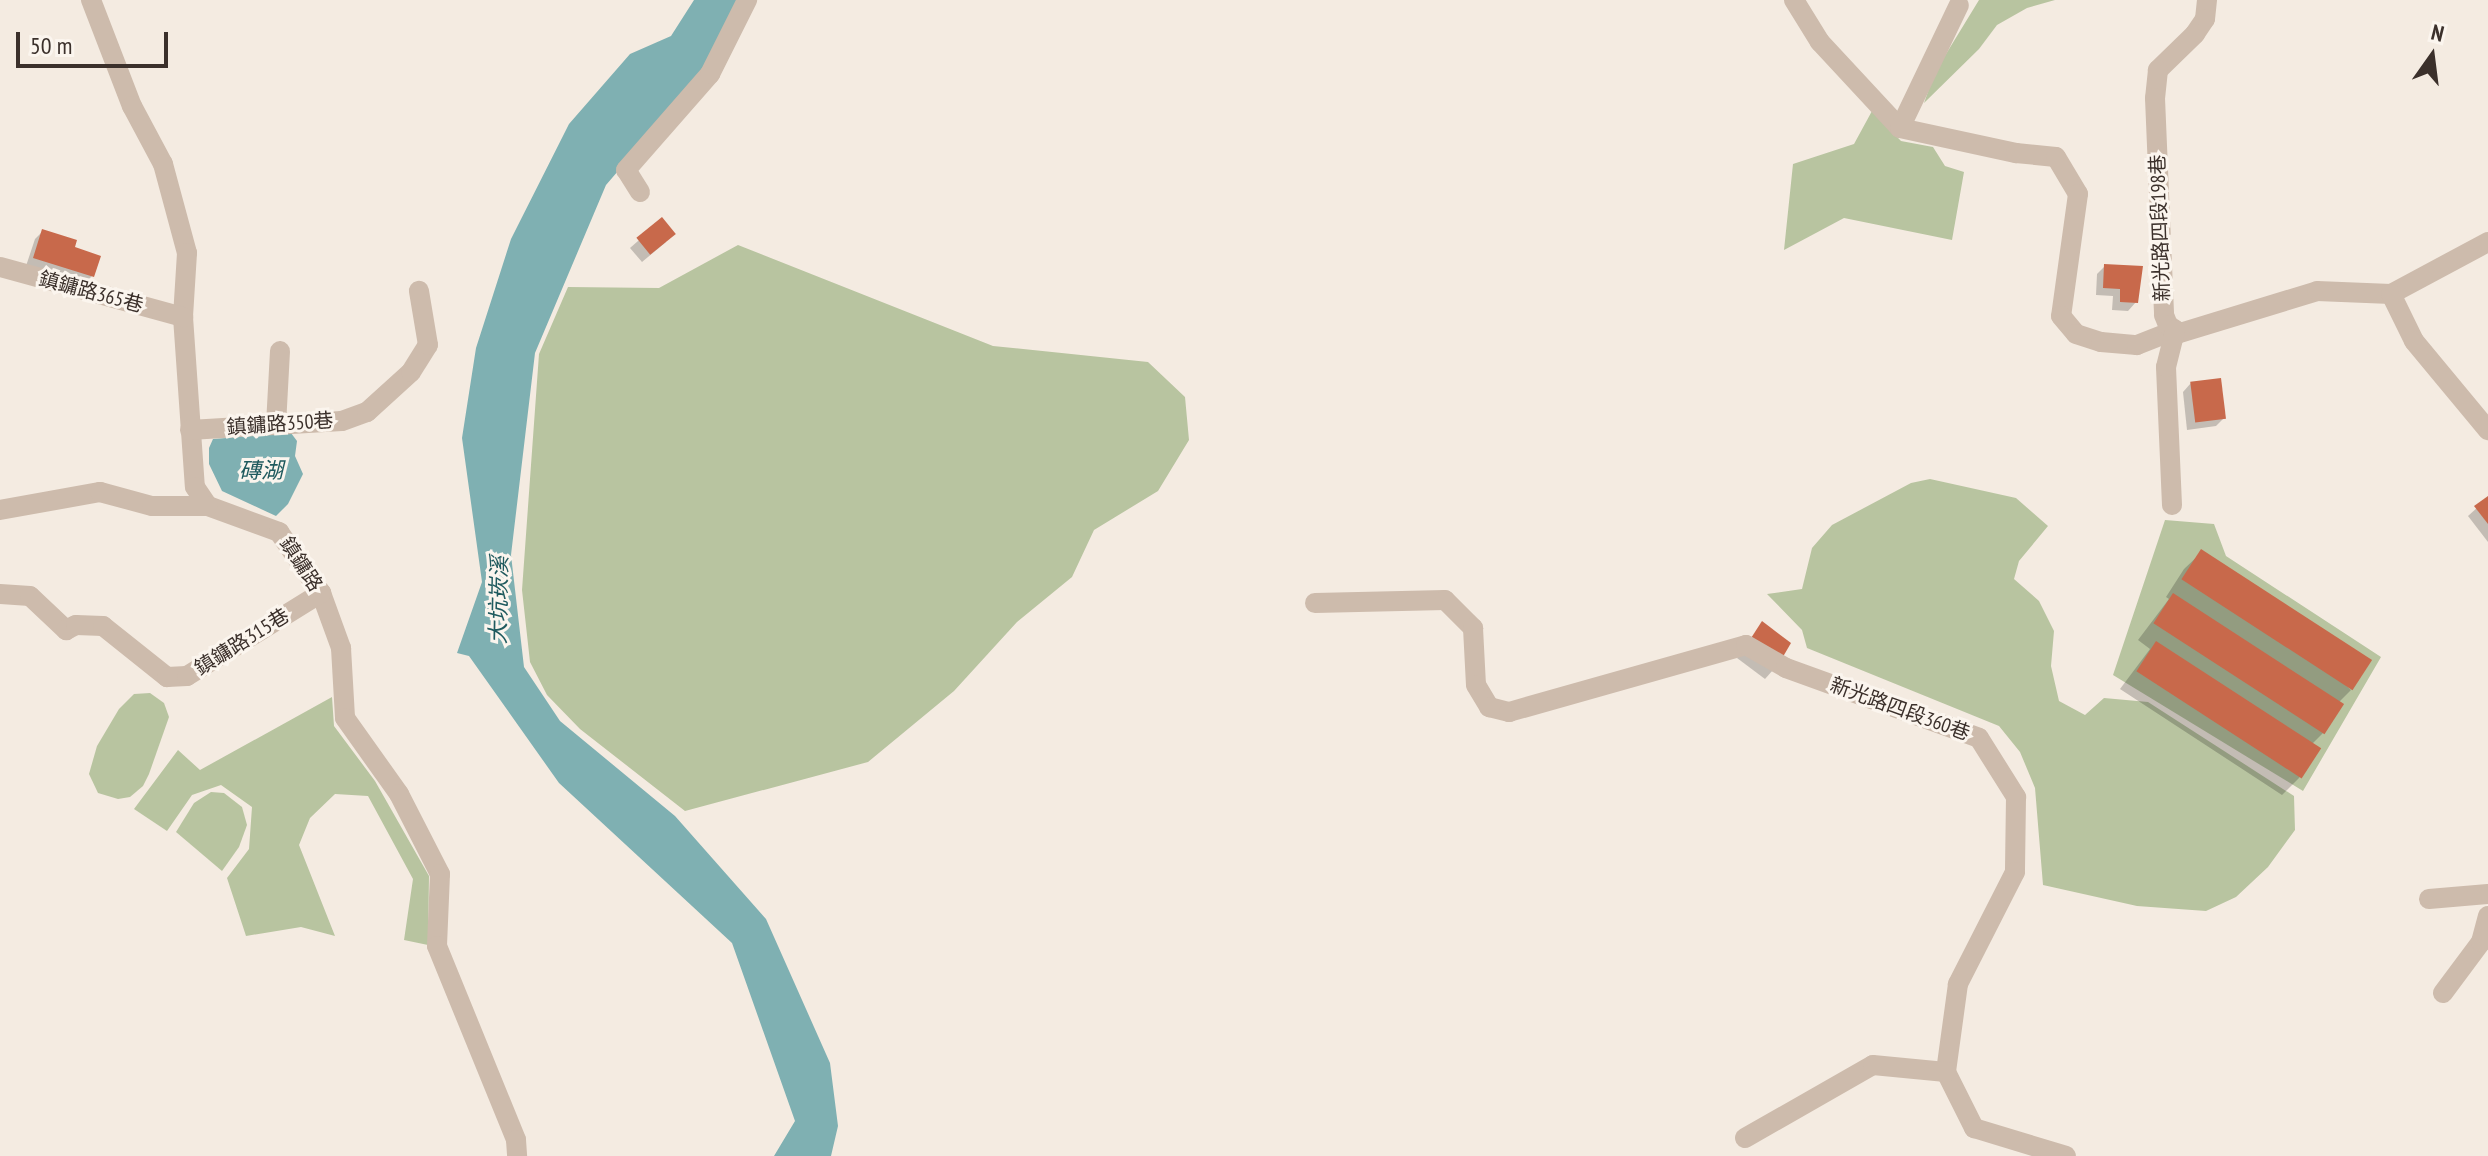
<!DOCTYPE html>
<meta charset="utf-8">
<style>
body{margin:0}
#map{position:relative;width:2488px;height:1156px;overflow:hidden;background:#f4ebe1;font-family:"PT Sans Narrow","Noto Sans TC",sans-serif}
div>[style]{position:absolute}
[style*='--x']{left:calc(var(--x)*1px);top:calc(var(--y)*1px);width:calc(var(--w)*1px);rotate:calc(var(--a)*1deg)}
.green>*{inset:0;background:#b8c4a0}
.water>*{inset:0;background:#7fb0b2}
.shadow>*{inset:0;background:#0003}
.building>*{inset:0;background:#c8694b;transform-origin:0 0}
.minor>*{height:20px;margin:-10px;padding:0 10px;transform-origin:10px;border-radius:10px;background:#cdbbac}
span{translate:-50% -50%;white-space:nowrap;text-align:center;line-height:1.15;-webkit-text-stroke:6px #fbf5ee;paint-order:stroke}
.street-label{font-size:20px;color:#3b302b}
.water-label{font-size:22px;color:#1f5a5e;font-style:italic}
.north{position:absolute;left:2392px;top:16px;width:80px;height:80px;-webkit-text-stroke:6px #fbf5ee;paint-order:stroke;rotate:14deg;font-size:22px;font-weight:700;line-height:32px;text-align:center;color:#3b302b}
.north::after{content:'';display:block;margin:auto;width:28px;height:36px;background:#3b302b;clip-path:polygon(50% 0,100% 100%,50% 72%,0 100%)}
.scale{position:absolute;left:16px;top:32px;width:152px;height:36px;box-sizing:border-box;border:4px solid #3b302b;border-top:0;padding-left:10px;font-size:24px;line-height:28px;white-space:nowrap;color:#3b302b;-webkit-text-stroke:6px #fbf5ee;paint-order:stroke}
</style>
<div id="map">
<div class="green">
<i style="clip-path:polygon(1979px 0,2055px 0,2027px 8px,1997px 25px,1979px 49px,1924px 103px,1935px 72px)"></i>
<i style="clip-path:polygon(1872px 111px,1901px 141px,1933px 147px,1945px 166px,1964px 172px,1952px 240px,1844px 218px,1784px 250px,1793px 164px,1854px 144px)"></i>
<i style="clip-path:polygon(738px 245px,993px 346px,1148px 362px,1185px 397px,1189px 440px,1158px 491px,1094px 530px,1072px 577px,1017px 622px,954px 691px,868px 762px,685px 811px,580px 729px,547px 695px,530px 662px,522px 590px,539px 354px,568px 287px,659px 288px)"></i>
<i style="clip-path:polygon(1930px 479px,2016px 498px,2048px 526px,2019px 561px,2014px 579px,2039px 601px,2054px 631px,2051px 666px,2059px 701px,2085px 715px,2104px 698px,2148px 702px,2294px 796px,2295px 830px,2268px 867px,2236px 897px,2206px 911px,2137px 906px,2043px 885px,2035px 788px,2020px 752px,1999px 726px,1807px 648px,1802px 630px,1767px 594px,1802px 589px,1812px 548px,1832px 525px,1911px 483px)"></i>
<i style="clip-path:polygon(2165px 520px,2214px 524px,2226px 556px,2381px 657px,2303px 791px,2113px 675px)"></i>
<i style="clip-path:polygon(150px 693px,164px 703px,169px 717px,149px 774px,143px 786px,130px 797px,118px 799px,98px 793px,89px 774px,97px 746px,119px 709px,134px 694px)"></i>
<i style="clip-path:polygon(332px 697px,334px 726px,375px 781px,429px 876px,428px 945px,404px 940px,413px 879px,368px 796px,335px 794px,310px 818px,299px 845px,335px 936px,301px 927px,246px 936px,227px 878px,249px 849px,252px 807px,221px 785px,192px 795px,167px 831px,134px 809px,178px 750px,200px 770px)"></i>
<i style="clip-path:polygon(211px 792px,224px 793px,242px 807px,247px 825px,239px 847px,222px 871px,176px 832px,194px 803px)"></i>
</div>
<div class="water">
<i style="clip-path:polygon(694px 0,741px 0,704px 71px,606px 185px,535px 353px,511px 555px,524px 667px,560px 721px,675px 816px,766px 919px,830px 1063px,838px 1126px,831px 1156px,774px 1156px,795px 1121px,732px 943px,559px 783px,469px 656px,457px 653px,482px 582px,462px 438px,476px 348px,511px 239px,569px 124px,630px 54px,671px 36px)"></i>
<i style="clip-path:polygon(291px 433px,297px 441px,295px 456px,303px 474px,288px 504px,276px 516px,222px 491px,209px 464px,209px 448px,213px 439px)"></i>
</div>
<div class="shadow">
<i style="clip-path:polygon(662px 220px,666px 242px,642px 262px,630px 248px)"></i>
<i style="clip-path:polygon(43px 231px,72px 249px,92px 276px,84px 284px,26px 266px,35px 239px)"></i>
<i style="clip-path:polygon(2105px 266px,2136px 302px,2128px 311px,2112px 310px,2113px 296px,2096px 295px,2097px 274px)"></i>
<i style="clip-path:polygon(2191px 383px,2224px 418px,2216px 426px,2187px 430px,2183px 392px)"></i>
<i style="clip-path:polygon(2488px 498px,2488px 542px,2468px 516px)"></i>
<i style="clip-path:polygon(2202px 552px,2351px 690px,2338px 703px,2323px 733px,2311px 745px,2318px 749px,2299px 778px,2282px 795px,2120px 689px,2150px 649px,2138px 640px,2169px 599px,2166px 597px,2184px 569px)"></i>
<i style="clip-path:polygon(1762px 624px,1773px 670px,1765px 679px,1737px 658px)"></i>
</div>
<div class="building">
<i style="left:662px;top:217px;width:22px;height:33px;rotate:51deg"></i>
<i style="clip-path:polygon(42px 229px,77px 240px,75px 247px,101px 256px,94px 277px,33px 258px)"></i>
<i style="clip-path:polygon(2104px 264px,2143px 266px,2138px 303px,2120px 302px,2120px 289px,2103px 288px)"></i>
<i style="left:2221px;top:378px;width:41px;height:31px;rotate:83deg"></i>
<i style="clip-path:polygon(2488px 496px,2488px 524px,2474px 506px)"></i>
<i style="left:2201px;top:549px;width:204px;height:36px;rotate:33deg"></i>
<i style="left:2173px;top:593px;width:204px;height:36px;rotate:33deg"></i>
<i style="clip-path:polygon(1762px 621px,1791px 643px,1774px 672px,1744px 649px)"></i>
<i style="left:2156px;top:641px;width:197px;height:36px;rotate:33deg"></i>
</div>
<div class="minor">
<i style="--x:91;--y:0;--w:114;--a:68.9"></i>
<i style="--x:132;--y:106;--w:66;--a:61.9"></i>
<i style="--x:163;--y:164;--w:92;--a:74.9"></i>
<i style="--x:187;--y:253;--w:64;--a:93.6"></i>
<i style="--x:183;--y:317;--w:170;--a:86"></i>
<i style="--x:195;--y:487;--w:23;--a:56"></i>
<i style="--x:208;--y:506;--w:76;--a:20.1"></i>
<i style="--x:279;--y:532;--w:74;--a:55.5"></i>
<i style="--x:321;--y:593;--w:59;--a:70"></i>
<i style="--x:341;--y:648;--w:70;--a:86.7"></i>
<i style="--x:345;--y:718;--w:93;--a:54.6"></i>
<i style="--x:399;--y:794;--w:90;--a:62.9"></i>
<i style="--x:440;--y:874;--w:72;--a:92.4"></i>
<i style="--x:437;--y:946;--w:209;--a:67.8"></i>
<i style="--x:516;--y:1140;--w:16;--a:86"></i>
<i style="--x:1794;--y:0;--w:49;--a:58.2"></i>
<i style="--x:1820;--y:42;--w:117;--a:47.1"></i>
<i style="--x:1900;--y:128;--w:119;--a:12.2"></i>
<i style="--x:2016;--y:153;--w:40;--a:5.7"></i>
<i style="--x:2056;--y:157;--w:43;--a:59.3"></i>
<i style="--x:2078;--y:194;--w:123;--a:97.9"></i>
<i style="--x:2061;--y:316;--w:23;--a:50"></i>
<i style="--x:2076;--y:334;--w:26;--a:18"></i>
<i style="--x:2101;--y:342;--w:36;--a:5"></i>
<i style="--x:2137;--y:345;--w:41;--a:-21.5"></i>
<i style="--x:2207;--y:0;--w:19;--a:96"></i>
<i style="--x:2205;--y:19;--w:18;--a:124"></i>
<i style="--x:2195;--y:34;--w:52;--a:135.8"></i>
<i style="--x:2158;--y:70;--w:28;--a:96"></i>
<i style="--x:2155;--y:98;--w:217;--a:87.6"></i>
<i style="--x:2164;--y:315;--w:11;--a:68"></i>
<i style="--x:2168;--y:325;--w:14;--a:34"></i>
<i style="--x:2180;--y:333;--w:143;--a:-17"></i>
<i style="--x:2317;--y:291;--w:74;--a:2.3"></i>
<i style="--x:2391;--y:294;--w:110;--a:-28.2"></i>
<i style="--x:1900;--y:128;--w:136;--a:-64.4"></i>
<i style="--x:640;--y:192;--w:26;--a:-122"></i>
<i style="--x:626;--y:170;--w:128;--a:-48.8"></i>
<i style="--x:710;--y:74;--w:83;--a:-63.4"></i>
<i style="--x:0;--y:267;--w:190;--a:15.3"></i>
<i style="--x:2391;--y:294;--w:52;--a:63.9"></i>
<i style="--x:2414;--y:341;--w:116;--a:50.3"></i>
<i style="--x:276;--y:425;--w:74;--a:-86.9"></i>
<i style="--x:190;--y:430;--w:152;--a:-3.4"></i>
<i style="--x:342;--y:421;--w:27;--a:-20"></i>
<i style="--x:367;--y:412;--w:59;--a:-42.3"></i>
<i style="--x:411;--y:372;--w:32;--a:-58"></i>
<i style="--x:428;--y:345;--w:55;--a:-99.5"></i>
<i style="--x:2172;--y:505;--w:138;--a:-92.5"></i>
<i style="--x:2166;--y:367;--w:38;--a:-76"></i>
<i style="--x:0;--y:510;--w:102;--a:-10.2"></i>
<i style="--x:100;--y:492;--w:54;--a:15.1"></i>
<i style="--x:152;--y:506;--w:56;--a:0"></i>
<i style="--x:0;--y:594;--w:30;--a:4"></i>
<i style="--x:30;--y:596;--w:50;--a:43.4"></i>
<i style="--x:66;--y:630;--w:11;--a:-27"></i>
<i style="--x:76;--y:625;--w:27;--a:2"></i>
<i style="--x:103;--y:626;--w:82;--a:38.6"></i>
<i style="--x:167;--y:677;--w:20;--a:-3"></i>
<i style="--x:187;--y:676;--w:158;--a:-31.8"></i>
<i style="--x:1315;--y:603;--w:130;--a:-1.3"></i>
<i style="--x:1445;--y:600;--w:40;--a:45"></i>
<i style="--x:1473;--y:628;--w:57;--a:87"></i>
<i style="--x:1476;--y:685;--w:26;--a:59"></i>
<i style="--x:1489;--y:707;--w:21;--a:14"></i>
<i style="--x:1509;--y:712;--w:246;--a:-15.8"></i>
<i style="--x:1746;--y:645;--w:46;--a:29.9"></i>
<i style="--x:1786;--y:668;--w:205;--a:19.9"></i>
<i style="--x:1979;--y:738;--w:70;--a:57.9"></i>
<i style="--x:2016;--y:797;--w:75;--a:90.8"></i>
<i style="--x:2015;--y:872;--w:126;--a:117"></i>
<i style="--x:1958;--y:984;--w:89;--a:97.8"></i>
<i style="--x:1946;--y:1072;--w:63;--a:63.4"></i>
<i style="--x:1974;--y:1128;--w:96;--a:16.9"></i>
<i style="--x:2429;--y:899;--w:59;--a:-4.8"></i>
<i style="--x:2443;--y:993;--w:64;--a:-53.3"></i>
<i style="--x:2481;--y:942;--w:27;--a:-75"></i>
<i style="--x:1745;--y:1138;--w:147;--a:-29.7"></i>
<i style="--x:1873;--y:1065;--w:73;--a:5.5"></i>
</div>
<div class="street-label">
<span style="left:2160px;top:228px;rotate:-92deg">新光路四段198巷</span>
<span style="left:91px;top:292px;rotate:15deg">鎮鏞路365巷</span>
<span style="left:280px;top:424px;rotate:-4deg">鎮鏞路350巷</span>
<span style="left:301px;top:564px;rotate:57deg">鎮鏞路</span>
<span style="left:242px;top:642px;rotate:-32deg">鎮鏞路315巷</span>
<span style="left:1900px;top:709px;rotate:20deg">新光路四段360巷</span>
</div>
<div class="water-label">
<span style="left:261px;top:471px">磚湖</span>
<span style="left:499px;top:600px;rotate:-89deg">大坑崁溪</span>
</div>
<div class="north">N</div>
<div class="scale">50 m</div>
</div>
